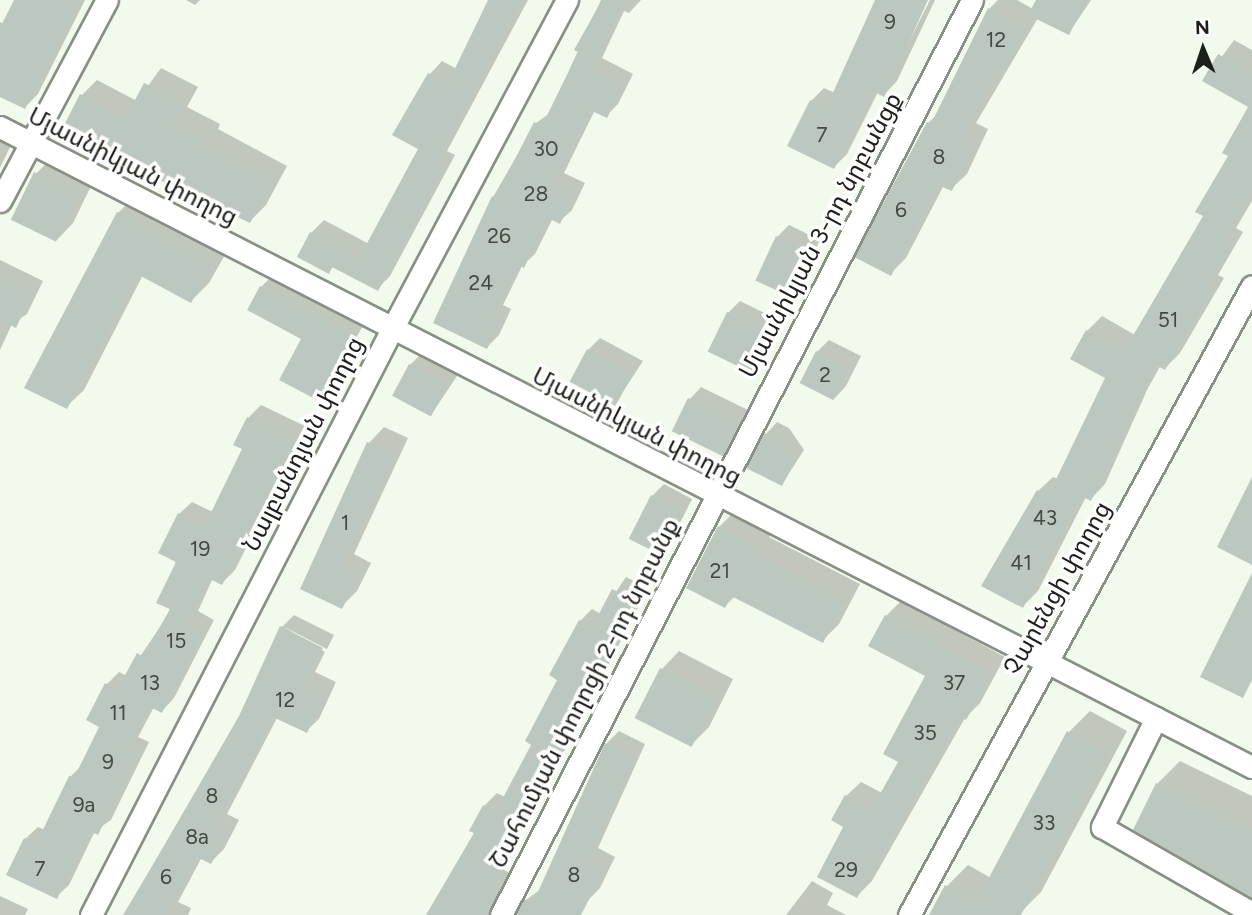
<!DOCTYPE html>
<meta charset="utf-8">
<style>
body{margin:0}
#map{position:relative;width:1252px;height:915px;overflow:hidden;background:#f2f9ed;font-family:Figtree,"Noto Sans Armenian",sans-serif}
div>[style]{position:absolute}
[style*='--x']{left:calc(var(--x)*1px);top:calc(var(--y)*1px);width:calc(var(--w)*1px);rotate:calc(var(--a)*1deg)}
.shadow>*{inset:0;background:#0003}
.building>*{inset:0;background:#bcc8bf;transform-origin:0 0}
.roads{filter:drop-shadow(2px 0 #888f84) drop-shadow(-2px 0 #888f84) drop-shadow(0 2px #888f84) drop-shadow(0 -2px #888f84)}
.street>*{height:21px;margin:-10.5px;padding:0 10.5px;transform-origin:10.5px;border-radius:10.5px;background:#fff}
span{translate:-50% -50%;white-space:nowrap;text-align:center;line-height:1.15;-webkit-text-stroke:7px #fff;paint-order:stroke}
.number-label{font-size:21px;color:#444943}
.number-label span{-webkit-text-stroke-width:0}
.street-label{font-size:24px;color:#1c1f1a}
.north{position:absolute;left:1168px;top:14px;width:70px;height:70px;-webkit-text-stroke:5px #fff;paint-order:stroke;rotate:358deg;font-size:19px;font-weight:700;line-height:28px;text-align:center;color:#1c1f1a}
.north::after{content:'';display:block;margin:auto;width:24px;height:32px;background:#1c1f1a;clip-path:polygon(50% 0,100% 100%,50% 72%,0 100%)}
</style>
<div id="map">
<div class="shadow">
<i style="clip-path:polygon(21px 0,85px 0,38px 94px,25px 107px,0 95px,0 22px,4px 24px)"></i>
<i style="clip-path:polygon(186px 0,200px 0,195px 5px)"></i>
<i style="clip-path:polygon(490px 0,528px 0,447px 151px,455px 155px,390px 276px,377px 289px,334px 266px,329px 271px,311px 233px,324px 220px,369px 244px,420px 148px,395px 134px,430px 74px,442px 61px,457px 69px)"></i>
<i style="clip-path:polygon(601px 0,641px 0,629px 13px,624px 11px,602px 58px,633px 74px,618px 104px,606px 116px,595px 110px,564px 173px,585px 183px,572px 210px,560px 221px,553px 218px,535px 254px,522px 266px,503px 305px,511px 309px,499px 335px,487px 347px,493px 197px,536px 123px,550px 113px)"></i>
<i style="clip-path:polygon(877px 0,926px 0,889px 81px,930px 0,935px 0,897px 81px,884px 95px,878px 92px,847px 154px,834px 167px,811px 101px,824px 88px,835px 93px)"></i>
<i style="clip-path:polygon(998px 0,1017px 0,1033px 9px,1038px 0,1091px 0,1069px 33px,1038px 18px,976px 123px,988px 129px,967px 174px,951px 189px,944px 185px,906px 258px,890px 274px,928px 123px,939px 113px,989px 9px)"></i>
<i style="clip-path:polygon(1234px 40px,1252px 50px,1252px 201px,1236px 228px,1243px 232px,1218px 275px,1224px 278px,1180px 353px,1165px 368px,1161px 365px,1148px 388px,1105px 484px,1091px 499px,1086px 497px,1038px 591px,1023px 606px,1038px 491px,1053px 477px,1058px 479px,1107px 378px,1087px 331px,1102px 316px,1135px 335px,1205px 215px,1251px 106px,1205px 80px)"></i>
<i style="clip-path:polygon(161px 68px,198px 87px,187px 107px,220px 124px,218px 129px,287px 166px,266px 205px,250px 221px,81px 96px,97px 80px,137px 101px)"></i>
<i style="clip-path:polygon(0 137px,12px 143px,0 168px)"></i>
<i style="clip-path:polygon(53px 156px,96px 176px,73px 223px,56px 241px,36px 174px)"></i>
<i style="clip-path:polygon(136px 195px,230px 246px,209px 283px,191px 301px,143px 275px,84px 390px,66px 407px,118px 213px)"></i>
<i style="clip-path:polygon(789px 225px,820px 240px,799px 282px,788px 294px,777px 237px)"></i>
<i style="clip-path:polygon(0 260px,43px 281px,27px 314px,12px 324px,0 350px)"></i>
<i style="clip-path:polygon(273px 275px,364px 324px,329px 386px,317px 398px,304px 338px,261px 287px)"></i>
<i style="clip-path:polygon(740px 301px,781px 321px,762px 358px,751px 370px,728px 313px)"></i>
<i style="clip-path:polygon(600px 338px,643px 361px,615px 404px,588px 350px)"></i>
<i style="clip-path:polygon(829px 340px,861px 356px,846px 386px,835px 398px,817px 352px)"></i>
<i style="clip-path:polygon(422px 353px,459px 373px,431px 415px,410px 365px)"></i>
<i style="clip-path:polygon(701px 387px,750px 411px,722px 454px,690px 399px)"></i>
<i style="clip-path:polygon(261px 405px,307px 427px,235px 570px,222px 583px,213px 578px,198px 611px,214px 620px,174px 698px,162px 711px,154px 707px,138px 737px,149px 742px,111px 820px,95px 831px,69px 885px,56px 897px,25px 839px,38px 827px,45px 830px,70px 777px,82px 765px,101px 726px,107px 684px,119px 672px,127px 676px,172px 609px,179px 514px,192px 502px,213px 512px,244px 449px,235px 444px,248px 418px)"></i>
<i style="clip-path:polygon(777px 422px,789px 428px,804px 450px,782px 484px,748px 467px,766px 434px)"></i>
<i style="clip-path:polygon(384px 427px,408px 438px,354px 554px,371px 563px,357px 591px,341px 607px,303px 588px,369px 443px)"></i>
<i style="clip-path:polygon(664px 484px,692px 499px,671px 541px,659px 553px,652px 496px)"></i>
<i style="clip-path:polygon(736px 510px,773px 529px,769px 537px,860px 584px,839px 624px,822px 641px,735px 596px,725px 606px,719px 527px)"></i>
<i style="clip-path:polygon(626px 577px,648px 588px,546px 786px,532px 798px,507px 845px,515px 849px,504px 870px,512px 874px,510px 915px,428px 915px,476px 832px,484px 806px,497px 793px,505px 797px,534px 744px,580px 621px,592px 609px,601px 614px)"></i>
<i style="clip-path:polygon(901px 601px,1005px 657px,980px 703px,965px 718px,872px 881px,857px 896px,845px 826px,846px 796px,861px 782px,882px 793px,901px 762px,927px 675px,886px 616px)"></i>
<i style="clip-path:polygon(294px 615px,334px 635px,327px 649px,284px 627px,325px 652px,315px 672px,336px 682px,319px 719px,306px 731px,277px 718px,227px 814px,239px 820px,224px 849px,211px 862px,202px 857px,178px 902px,191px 908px,188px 915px,123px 915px,241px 717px,282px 627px)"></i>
<i style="clip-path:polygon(679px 651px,733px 679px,709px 727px,691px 745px,662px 669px)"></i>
<i style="clip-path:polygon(1090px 711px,1127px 731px,1041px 892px,1020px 913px,1012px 915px,931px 915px,947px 886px,968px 865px,991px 878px,1069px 732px)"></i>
<i style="clip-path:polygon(619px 731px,645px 744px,598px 848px,615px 857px,600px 888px,574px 915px,518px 915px,526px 900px,541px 889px,606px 744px)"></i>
<i style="clip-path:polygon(1180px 761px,1252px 796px,1252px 896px,1157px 784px)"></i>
<i style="clip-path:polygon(812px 881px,833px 893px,827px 905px,846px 915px,786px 915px)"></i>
<i style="clip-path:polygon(0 896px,28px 909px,25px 915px,0 915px)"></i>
</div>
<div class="building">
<i style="clip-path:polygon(14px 0,80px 0,25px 109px,0 97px,0 28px)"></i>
<i style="clip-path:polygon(488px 0,521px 0,435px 164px,443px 168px,378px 291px,332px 267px,329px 274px,297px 257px,310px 232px,359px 258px,418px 149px,392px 135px,428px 73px,448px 83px)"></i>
<i style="clip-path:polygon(602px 0,625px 0,591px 70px,623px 86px,607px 118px,590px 110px,553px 185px,574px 195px,560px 224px,548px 218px,524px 268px,518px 265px,493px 317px,500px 321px,487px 349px,433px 323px,492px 196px,495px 198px,534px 122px,542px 126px,578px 52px,574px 50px)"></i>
<i style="clip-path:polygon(875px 0,928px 0,884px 97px,873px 91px,834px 169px,787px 146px,810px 100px,826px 108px)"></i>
<i style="clip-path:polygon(1036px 0,1086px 0,1069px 35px,1028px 15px)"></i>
<i style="clip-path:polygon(988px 8px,1027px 29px,1004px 72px,998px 69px,962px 139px,974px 145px,952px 191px,938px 185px,891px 276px,854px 257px,927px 122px,931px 124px)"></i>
<i style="clip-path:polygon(1218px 54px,1252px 73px,1252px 193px,1223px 243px,1230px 247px,1205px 291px,1210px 294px,1165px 370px,1156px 365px,1091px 501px,1081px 496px,1023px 608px,981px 586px,1037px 490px,1048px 496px,1105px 378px,1070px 359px,1086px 330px,1124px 351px,1203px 216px,1195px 212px,1228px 156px,1222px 153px,1248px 107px,1202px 81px)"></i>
<i style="clip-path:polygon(144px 83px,184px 103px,173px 123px,206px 140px,203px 145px,273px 182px,250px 223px,60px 133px,80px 94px,125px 119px)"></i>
<i style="left:34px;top:172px;width:50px;height:53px;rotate:26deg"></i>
<i style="clip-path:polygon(117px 212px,213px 264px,191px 303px,137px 274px,67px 409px,24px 388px)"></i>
<i style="left:776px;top:236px;width:38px;height:49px;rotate:25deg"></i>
<i style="clip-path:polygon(0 277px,32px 293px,16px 328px,0 320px)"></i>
<i style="clip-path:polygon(260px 286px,353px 336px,317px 400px,279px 380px,301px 339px,247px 310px)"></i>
<i style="left:727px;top:312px;width:48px;height:44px;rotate:26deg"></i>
<i style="left:587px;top:349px;width:52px;height:37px;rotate:28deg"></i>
<i style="left:816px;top:351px;width:38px;height:36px;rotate:27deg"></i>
<i style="left:409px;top:364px;width:44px;height:36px;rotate:28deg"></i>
<i style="left:688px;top:398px;width:58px;height:37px;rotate:26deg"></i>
<i style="clip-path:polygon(247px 417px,295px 440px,222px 585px,208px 578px,186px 624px,203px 633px,162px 713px,150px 707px,126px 750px,137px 755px,98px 835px,90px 831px,57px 899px,6px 875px,24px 838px,36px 844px,69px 776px,74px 778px,99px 727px,86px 720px,105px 683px,117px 690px,137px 653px,143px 657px,170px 609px,156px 603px,176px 562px,158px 553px,178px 513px,204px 527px,242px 449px,233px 445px)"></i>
<i style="clip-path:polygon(764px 433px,778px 439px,794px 463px,782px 486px,746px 468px)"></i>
<i style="clip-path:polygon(367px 442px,394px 454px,339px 570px,357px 579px,342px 609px,300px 589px)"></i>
<i style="clip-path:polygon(1252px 477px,1252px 565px,1217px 547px)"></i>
<i style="left:651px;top:495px;width:35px;height:49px;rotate:27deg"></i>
<i style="clip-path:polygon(718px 526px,757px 546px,753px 554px,844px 601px,823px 643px,731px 596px,725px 608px,686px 588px)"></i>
<i style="clip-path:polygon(1252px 573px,1252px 680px,1243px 698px,1200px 677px)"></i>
<i style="clip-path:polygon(612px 589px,637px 601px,534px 801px,528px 797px,496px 858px,504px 862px,493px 883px,501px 887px,488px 915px,426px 915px,474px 833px,469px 831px,483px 805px,496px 811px,531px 745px,525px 741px,557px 680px,549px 675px,579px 620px,592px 627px)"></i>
<i style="clip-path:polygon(885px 615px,992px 673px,966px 720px,961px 717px,925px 777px,857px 898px,817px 877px,843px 827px,831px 820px,845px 795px,871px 810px,898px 762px,883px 754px,925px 676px,868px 646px)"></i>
<i style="clip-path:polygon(280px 626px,323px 648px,303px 685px,325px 695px,307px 733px,273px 717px,216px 827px,228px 833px,211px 864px,197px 857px,166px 915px,124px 915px,239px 716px)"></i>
<i style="left:660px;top:668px;width:64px;height:56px;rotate:27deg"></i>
<i style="clip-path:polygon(1067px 731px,1107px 753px,1021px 915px,929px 915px,945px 885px,976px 902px)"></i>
<i style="clip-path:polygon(605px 743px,634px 757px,587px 861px,604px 870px,581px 915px,516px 915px,524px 899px,533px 903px)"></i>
<i style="clip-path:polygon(1156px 783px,1252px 830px,1252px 898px,1133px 830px)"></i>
</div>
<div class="roads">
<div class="street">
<i style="--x:0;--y:127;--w:1406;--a:27.08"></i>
<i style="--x:0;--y:201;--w:228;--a:-62"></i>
<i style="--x:1156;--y:718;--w:122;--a:116.4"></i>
<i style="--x:1102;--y:827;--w:173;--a:29.8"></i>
<i style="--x:91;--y:915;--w:659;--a:-62.81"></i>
<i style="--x:392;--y:329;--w:373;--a:-62"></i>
<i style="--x:501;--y:915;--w:1029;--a:-62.76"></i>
<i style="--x:909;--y:915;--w:716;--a:-61.4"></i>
</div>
</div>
<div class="number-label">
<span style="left:890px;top:22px">9</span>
<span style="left:996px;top:40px">12</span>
<span style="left:822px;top:135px">7</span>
<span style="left:546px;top:149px">30</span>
<span style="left:939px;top:157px">8</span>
<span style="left:536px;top:194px">28</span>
<span style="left:901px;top:210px">6</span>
<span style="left:499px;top:236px">26</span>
<span style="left:481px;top:283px">24</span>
<span style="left:1168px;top:320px">51</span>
<span style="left:825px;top:375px">2</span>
<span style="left:1045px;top:518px">43</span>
<span style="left:345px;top:523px">1</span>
<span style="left:200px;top:549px">19</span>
<span style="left:1021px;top:563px">41</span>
<span style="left:720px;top:571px">21</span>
<span style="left:176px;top:641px">15</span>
<span style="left:150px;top:683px">13</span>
<span style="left:954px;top:683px">37</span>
<span style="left:285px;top:700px">12</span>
<span style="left:118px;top:713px">11</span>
<span style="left:925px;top:733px">35</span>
<span style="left:108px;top:762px">9</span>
<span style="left:212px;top:796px">8</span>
<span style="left:84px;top:805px">9a</span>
<span style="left:1044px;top:823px">33</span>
<span style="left:197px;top:837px">8a</span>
<span style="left:40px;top:869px">7</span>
<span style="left:846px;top:870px">29</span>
<span style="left:574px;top:875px">8</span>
<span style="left:166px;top:877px">6</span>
</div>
<div class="street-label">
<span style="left:133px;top:166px;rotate:27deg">Մյասնիկյան փողոց</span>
<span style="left:820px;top:235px;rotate:-62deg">Մյասնիկյան 3-րդ նրբանցք</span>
<span style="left:637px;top:426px;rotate:27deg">Մյասնիկյան փողոց</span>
<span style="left:303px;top:444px;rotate:-63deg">Նալբանդյան փողոց</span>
<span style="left:1057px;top:588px;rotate:-61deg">Չարենցի փողոց</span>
<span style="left:584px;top:693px;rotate:-63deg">Շահումյան փողոցի 2-րդ նրբանք</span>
</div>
<div class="north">N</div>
</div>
